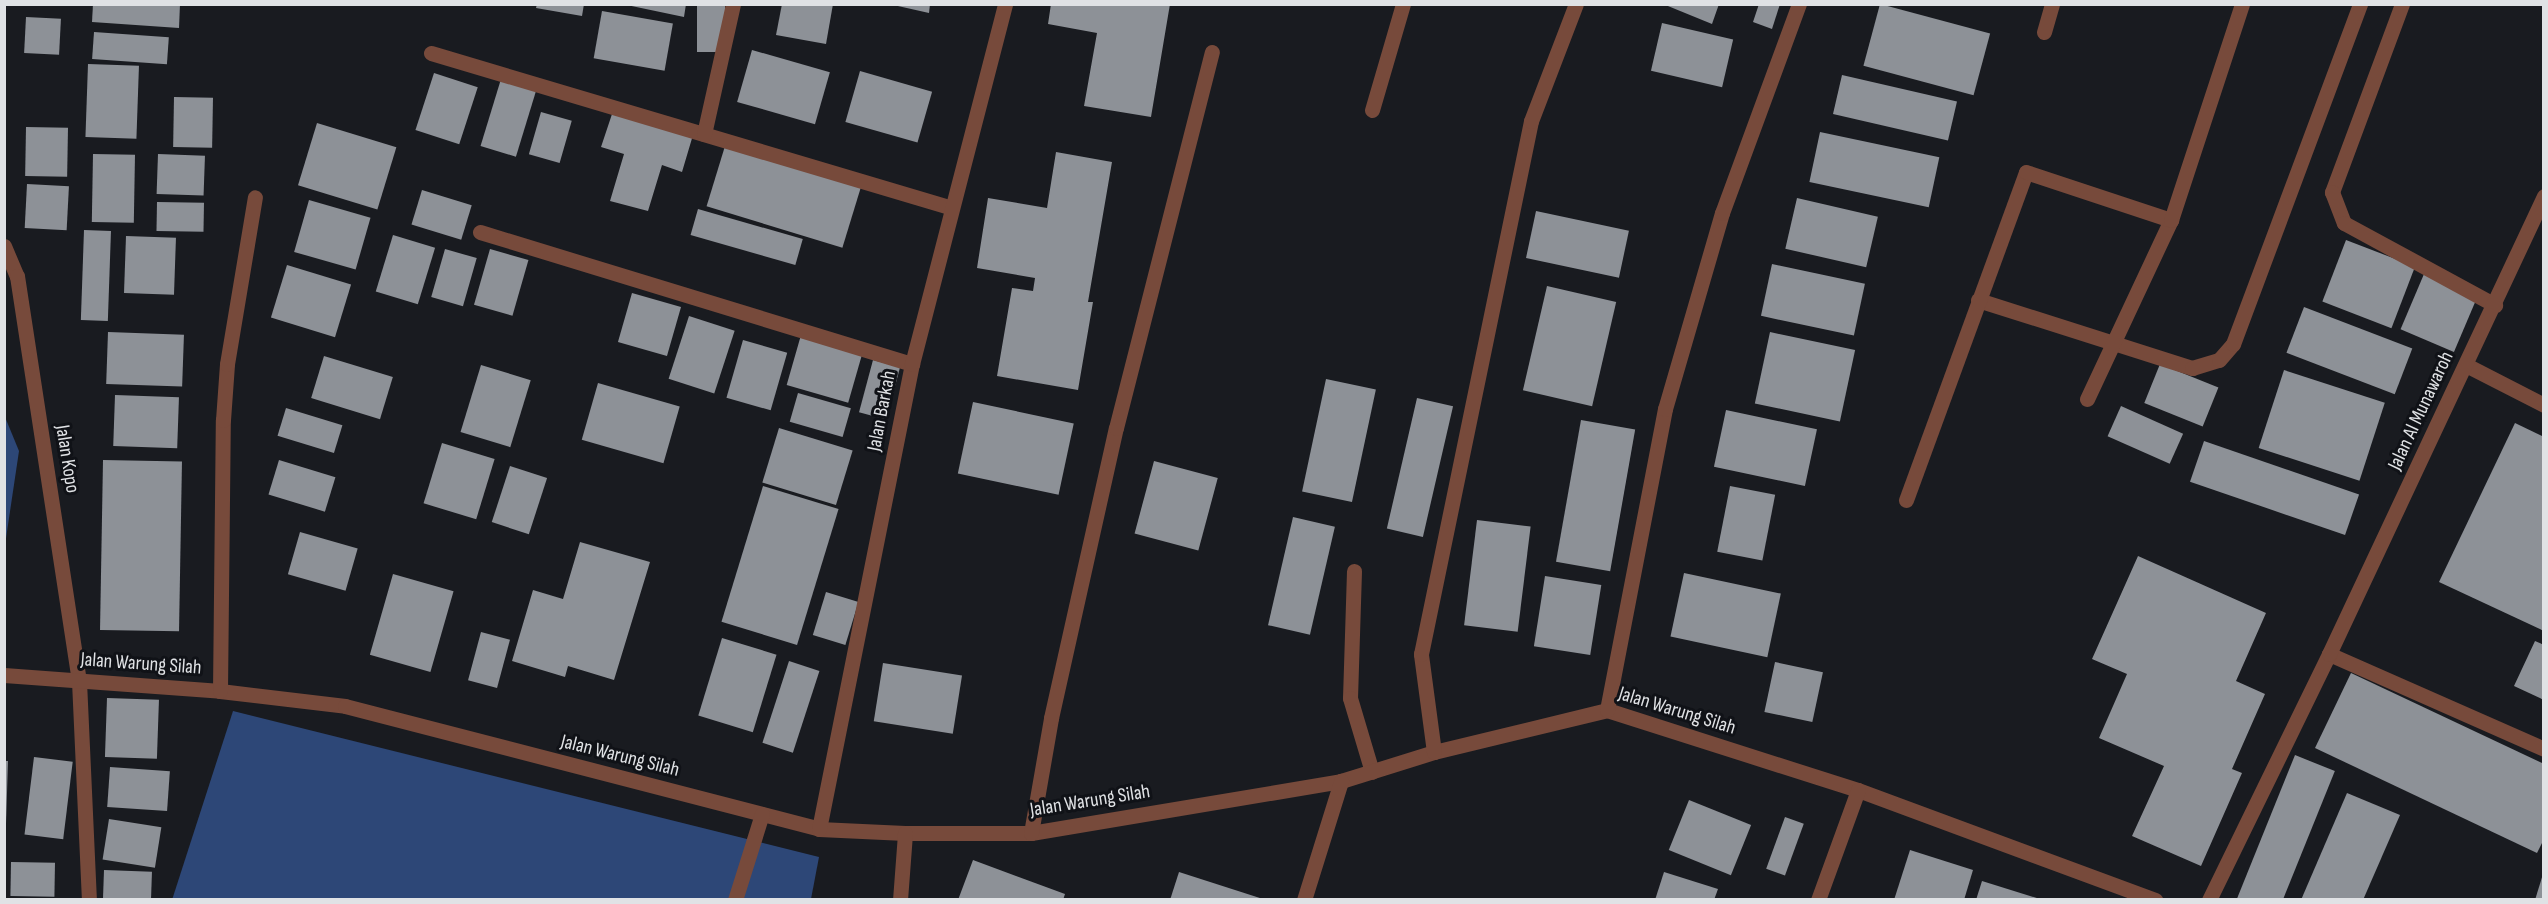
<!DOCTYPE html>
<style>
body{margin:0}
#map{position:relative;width:2548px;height:904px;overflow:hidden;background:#191b20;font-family:"Sofia Sans Condensed",sans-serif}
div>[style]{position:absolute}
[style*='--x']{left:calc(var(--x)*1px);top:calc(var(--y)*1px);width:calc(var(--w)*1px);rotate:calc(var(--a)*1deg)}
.forest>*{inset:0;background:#2d4777}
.building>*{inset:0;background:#8d9197;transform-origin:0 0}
.minor>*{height:15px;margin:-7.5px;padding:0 7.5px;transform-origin:7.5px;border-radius:7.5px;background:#774a3b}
span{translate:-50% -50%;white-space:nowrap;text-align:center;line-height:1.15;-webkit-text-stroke:6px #101217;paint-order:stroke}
.street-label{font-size:20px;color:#e0e2e5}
.frame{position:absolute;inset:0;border:6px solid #e0e2e5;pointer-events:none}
</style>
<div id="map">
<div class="forest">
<i style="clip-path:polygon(5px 417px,19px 451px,5px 545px)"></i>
<i style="clip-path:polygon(233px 711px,819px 857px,811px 899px,172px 900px)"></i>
</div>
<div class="building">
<i style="clip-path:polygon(93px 4px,180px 4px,179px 28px,92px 22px)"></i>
<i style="clip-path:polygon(537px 4px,584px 4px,582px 16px,536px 8px)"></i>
<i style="clip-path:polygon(622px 4px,686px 4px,684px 17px)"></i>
<i style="left:697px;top:4px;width:28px;height:48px"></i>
<i style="clip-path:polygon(782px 4px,833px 4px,826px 44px,776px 35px)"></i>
<i style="clip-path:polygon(889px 4px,930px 4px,929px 13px)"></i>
<i style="clip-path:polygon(1051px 4px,1170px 4px,1151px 117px,1084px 106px,1097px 33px,1048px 24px)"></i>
<i style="clip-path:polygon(1663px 4px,1719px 4px,1712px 24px)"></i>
<i style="clip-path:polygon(1759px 4px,1780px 4px,1772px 29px,1753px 22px)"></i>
<i style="left:1880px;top:4px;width:114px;height:64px;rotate:15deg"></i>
<i style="left:602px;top:11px;width:72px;height:48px;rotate:10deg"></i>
<i style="left:26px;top:17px;width:35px;height:36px;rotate:3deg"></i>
<i style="left:1662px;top:23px;width:73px;height:49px;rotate:13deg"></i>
<i style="left:94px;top:32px;width:75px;height:27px;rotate:4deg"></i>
<i style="left:752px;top:50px;width:81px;height:54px;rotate:16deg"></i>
<i style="left:88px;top:64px;width:51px;height:73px;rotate:2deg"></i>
<i style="left:860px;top:71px;width:75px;height:53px;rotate:16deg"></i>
<i style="left:434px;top:73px;width:46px;height:60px;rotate:18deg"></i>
<i style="left:1842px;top:75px;width:118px;height:40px;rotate:13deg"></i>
<i style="left:501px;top:79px;width:37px;height:70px;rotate:17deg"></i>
<i style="left:174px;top:97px;width:39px;height:50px;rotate:1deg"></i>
<i style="clip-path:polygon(613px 111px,693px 135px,682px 172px,662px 165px,648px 211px,610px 201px,624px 154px,601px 147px)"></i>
<i style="left:541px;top:112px;width:32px;height:44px;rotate:16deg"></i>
<i style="left:317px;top:123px;width:83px;height:65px;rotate:17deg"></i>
<i style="left:26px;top:127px;width:42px;height:49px;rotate:1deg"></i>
<i style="left:1820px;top:132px;width:122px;height:51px;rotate:12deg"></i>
<i style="left:725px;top:146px;width:142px;height:63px;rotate:17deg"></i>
<i style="clip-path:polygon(1056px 152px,1112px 162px,1088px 302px,1093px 302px,1078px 390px,997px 376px,1012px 288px,1033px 291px,1035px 278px,977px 268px,988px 198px,1047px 208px)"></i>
<i style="left:93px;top:154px;width:42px;height:68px;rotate:1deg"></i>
<i style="left:158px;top:154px;width:47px;height:40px;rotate:2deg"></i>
<i style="left:27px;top:184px;width:42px;height:44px;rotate:3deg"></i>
<i style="left:422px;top:190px;width:52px;height:36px;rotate:17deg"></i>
<i style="left:1797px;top:198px;width:83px;height:52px;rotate:13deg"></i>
<i style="left:309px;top:200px;width:64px;height:54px;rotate:16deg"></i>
<i style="left:157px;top:202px;width:47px;height:29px;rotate:1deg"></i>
<i style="left:698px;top:209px;width:109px;height:27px;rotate:16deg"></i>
<i style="left:1536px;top:211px;width:95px;height:48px;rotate:12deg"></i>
<i style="left:84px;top:230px;width:27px;height:90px;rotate:2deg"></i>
<i style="left:393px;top:235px;width:44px;height:59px;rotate:17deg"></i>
<i style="left:126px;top:236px;width:50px;height:57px;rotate:2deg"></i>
<i style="left:2346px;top:240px;width:74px;height:66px;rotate:21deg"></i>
<i style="left:445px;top:249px;width:33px;height:50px;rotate:16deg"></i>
<i style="left:490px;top:249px;width:40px;height:58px;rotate:16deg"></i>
<i style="left:1772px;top:264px;width:95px;height:53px;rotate:12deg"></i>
<i style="left:287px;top:265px;width:67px;height:55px;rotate:17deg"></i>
<i style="left:2424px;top:274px;width:58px;height:60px;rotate:23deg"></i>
<i style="left:1547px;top:286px;width:71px;height:107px;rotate:13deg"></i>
<i style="left:632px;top:293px;width:51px;height:51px;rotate:16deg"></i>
<i style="left:2304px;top:307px;width:116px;height:49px;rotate:21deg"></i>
<i style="left:689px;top:316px;width:48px;height:66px;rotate:18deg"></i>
<i style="left:108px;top:332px;width:76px;height:52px;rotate:2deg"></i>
<i style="left:1770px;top:332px;width:87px;height:73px;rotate:12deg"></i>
<i style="left:801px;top:335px;width:64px;height:52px;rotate:16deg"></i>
<i style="left:743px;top:340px;width:46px;height:60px;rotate:16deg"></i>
<i style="left:324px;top:356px;width:72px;height:44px;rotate:17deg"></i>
<i style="left:873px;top:360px;width:28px;height:54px;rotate:15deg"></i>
<i style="left:2160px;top:364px;width:63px;height:42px;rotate:22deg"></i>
<i style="left:481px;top:365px;width:52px;height:70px;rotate:17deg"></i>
<i style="left:2284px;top:370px;width:106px;height:82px;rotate:18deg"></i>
<i style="left:1326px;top:379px;width:51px;height:115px;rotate:12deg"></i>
<i style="left:598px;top:383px;width:85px;height:59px;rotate:16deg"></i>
<i style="left:798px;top:393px;width:55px;height:30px;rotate:16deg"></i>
<i style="left:115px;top:395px;width:64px;height:51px;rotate:2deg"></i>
<i style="left:1417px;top:398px;width:37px;height:134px;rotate:13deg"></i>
<i style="left:973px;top:402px;width:103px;height:73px;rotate:12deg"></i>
<i style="left:2121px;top:406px;width:68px;height:33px;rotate:24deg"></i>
<i style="left:286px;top:408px;width:59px;height:29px;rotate:17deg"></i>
<i style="left:1726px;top:410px;width:93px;height:58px;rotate:12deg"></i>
<i style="left:1581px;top:420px;width:55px;height:144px;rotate:10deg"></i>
<i style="clip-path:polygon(2515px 423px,2544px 437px,2544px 631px,2439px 582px)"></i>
<i style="left:779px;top:428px;width:77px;height:57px;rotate:17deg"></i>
<i style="left:2204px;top:441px;width:164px;height:43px;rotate:19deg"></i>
<i style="left:442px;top:443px;width:55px;height:63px;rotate:17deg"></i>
<i style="left:103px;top:460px;width:79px;height:170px;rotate:1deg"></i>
<i style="left:279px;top:460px;width:59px;height:36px;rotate:17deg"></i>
<i style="left:1154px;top:461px;width:66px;height:75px;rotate:15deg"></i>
<i style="left:510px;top:466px;width:39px;height:59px;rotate:18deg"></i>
<i style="left:763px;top:486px;width:79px;height:142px;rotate:17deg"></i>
<i style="left:1730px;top:486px;width:46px;height:67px;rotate:11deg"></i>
<i style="left:1293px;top:517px;width:43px;height:111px;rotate:13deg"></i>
<i style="left:1477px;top:520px;width:54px;height:106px;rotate:7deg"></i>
<i style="left:300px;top:532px;width:60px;height:44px;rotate:16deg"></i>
<i style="clip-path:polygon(580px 542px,650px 562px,614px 680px,568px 666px,565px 677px,512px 661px,533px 590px,563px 599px)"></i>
<i style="clip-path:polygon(2138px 556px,2266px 613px,2236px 681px,2265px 694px,2232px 769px,2242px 773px,2201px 866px,2132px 836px,2164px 766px,2099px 738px,2127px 674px,2092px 659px)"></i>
<i style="left:1684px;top:573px;width:99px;height:65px;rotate:12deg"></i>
<i style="left:393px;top:574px;width:63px;height:84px;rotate:16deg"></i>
<i style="left:1545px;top:576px;width:57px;height:71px;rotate:9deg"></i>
<i style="left:826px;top:592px;width:34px;height:45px;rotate:17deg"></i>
<i style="left:481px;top:632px;width:30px;height:50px;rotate:15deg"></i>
<i style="left:722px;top:638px;width:57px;height:81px;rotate:17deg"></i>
<i style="clip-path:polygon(2535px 641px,2544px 645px,2544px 700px,2514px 686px)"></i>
<i style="left:789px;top:661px;width:32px;height:86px;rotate:18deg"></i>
<i style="left:1775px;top:662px;width:49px;height:51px;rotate:12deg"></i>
<i style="left:883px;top:663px;width:80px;height:59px;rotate:9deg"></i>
<i style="clip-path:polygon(2351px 673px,2544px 764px,2544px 839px,2537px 853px,2315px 748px)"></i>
<i style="left:107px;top:698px;width:52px;height:59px;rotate:2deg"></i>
<i style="left:2295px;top:755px;width:43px;height:156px;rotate:22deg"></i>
<i style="left:34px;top:757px;width:39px;height:78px;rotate:7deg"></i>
<i style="clip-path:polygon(4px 761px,8px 761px,6px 824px,4px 824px)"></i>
<i style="left:110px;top:767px;width:60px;height:40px;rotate:4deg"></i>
<i style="clip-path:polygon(2347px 793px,2400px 815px,2363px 900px,2301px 900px)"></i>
<i style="left:1689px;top:800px;width:67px;height:54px;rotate:22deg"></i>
<i style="left:1785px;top:817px;width:20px;height:55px;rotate:20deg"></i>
<i style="left:109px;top:819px;width:53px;height:41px;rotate:9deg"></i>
<i style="clip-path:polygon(1910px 850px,1973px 870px,1964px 900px,1894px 900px)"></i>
<i style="clip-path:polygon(973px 860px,1065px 894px,1063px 900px,958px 900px)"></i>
<i style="left:11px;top:862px;width:44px;height:34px;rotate:1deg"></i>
<i style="left:104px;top:870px;width:48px;height:30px;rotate:2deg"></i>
<i style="clip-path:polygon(1179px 872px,1263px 899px,1263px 900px,1170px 900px)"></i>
<i style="clip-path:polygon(1664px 872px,1718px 889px,1714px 900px,1655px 900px)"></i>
<i style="clip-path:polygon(2543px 874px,2544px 900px,2535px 900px)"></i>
<i style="clip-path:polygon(1982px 881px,2040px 899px,2040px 900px,1976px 900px)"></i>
</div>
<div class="minor">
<i style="--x:2402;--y:4;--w:201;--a:110.4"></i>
<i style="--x:2332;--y:192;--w:33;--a:69"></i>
<i style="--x:2344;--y:223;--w:172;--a:28.5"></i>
<i style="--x:2044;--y:32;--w:29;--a:-74"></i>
<i style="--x:431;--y:53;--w:540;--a:16.56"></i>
<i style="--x:1372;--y:110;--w:110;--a:-73.7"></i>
<i style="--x:704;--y:134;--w:133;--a:-77.4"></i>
<i style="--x:480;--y:232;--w:452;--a:17"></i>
<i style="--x:4;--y:246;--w:33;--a:67"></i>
<i style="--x:17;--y:276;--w:410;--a:81.3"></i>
<i style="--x:79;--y:681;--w:219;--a:87.4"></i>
<i style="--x:1978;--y:300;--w:225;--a:17.6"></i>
<i style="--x:2192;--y:368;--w:28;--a:-17"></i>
<i style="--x:2219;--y:360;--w:21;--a:-49"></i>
<i style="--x:2233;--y:344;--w:363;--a:-69.5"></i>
<i style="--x:2466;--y:365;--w:88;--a:27.1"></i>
<i style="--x:2087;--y:399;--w:198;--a:-64.9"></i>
<i style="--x:1906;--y:500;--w:349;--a:-69.9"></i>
<i style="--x:2026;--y:172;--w:153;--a:18.3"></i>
<i style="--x:2171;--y:220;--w:227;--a:-71.8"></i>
<i style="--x:1354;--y:571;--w:127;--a:91.8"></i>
<i style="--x:1350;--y:698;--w:77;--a:73.4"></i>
<i style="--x:2329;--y:654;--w:235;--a:23.8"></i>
<i style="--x:4;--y:675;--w:217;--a:4.2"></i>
<i style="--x:220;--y:691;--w:126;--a:6.8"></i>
<i style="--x:345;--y:706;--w:490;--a:14.5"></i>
<i style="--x:819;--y:829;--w:86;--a:2.7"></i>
<i style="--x:905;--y:833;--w:126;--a:0"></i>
<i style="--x:1031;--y:833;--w:314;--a:-9.5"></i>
<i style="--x:1341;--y:781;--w:97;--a:-17.3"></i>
<i style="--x:1434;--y:752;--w:178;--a:-13.6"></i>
<i style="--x:1607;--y:710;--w:263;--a:17.7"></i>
<i style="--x:1858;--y:790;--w:317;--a:20.3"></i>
<i style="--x:220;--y:691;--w:271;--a:-89.4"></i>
<i style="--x:223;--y:420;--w:56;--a:-85.9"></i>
<i style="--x:227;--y:364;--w:169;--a:-80.5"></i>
<i style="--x:1607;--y:710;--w:307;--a:-79.1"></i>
<i style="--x:1665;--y:409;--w:204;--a:-73.8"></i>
<i style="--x:1722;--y:213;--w:223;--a:-69.8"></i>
<i style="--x:1434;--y:752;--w:99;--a:-97.6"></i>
<i style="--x:1421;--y:654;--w:544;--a:-78.34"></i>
<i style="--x:1531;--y:121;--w:125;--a:-69"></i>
<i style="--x:819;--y:829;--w:474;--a:-78.7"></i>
<i style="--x:912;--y:364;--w:372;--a:-75.5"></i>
<i style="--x:1031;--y:833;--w:117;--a:-80.1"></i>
<i style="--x:1051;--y:718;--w:297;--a:-77.4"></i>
<i style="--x:1116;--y:428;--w:388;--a:-75.7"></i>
<i style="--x:735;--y:900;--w:90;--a:-72.6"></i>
<i style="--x:900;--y:900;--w:67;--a:-85.7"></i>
<i style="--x:1304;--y:900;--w:125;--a:-72.7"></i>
<i style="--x:1818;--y:900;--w:117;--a:-70"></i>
<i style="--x:2209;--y:900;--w:274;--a:-64"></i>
<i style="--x:2329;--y:654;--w:506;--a:-64.85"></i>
</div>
<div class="street-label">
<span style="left:882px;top:411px;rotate:-79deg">Jalan Barkah</span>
<span style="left:2421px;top:411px;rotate:-65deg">Jalan Al Munawaroh</span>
<span style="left:67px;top:459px;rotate:81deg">Jalan Kopo</span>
<span style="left:141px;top:664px;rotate:4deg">Jalan Warung Silah</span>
<span style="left:1677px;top:711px;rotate:17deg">Jalan Warung Silah</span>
<span style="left:620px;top:756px;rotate:14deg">Jalan Warung Silah</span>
<span style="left:1090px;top:801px;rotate:-9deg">Jalan Warung Silah</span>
</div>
<div class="frame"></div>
</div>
